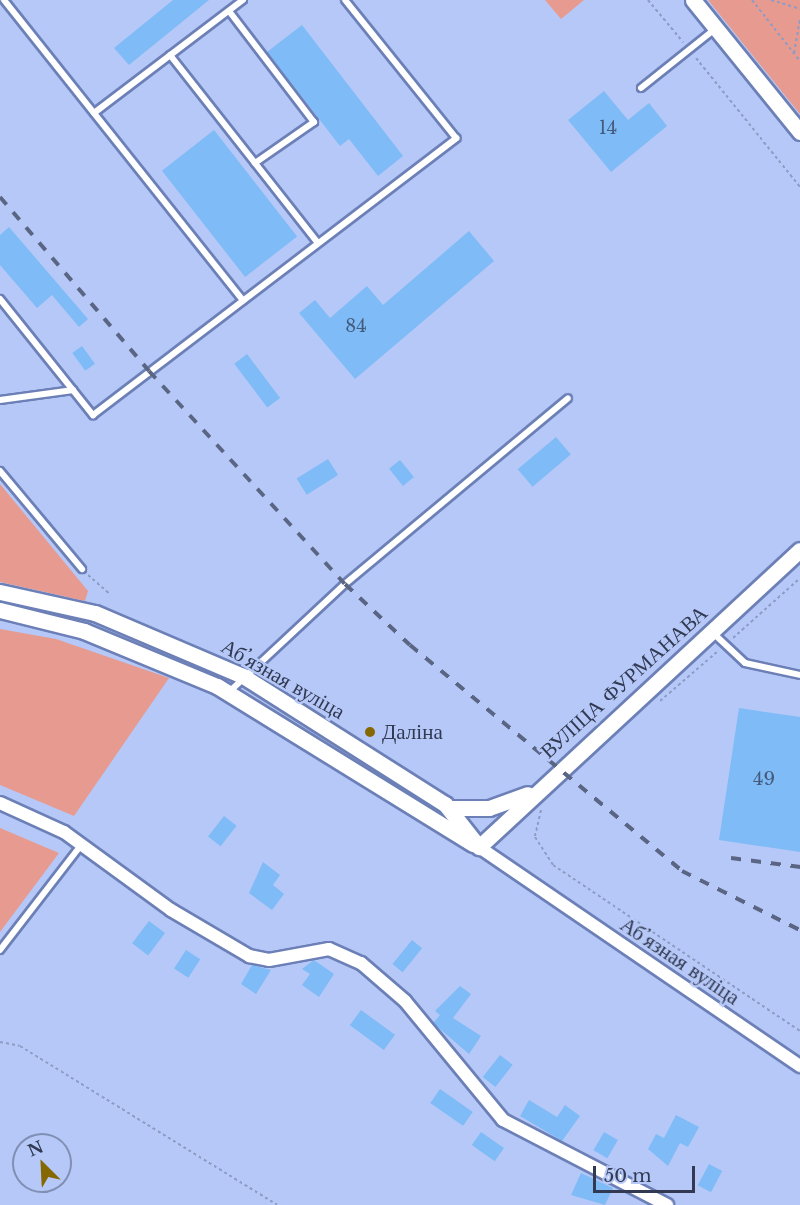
<!DOCTYPE html>
<meta charset="utf-8">
<style>
body{margin:0}
#map{position:relative;width:800px;height:1205px;overflow:hidden;background:#b6c8f7;font-family:"Libre Baskerville",serif}
div>[style]{position:absolute}
[style*='--x']{left:calc(var(--x)*1px);top:calc(var(--y)*1px);width:calc(var(--w)*1px);rotate:calc(var(--a)*1deg)}
.green>*{inset:0;background:#e79a8f}
.building>*{inset:0;background:#7fbbf6;transform-origin:0 0}
.path>*{height:2px;margin-top:-1px;transform-origin:0;background:repeating-linear-gradient(90deg,#8d9cc4 0 3px,transparent 0 6px)}
.roads{filter:drop-shadow(2px 0 #6c80b7) drop-shadow(-2px 0 #6c80b7) drop-shadow(0 2px #6c80b7) drop-shadow(0 -2px #6c80b7)}
.service>*{height:6px;margin:-3px;padding:0 3px;transform-origin:3px;border-radius:3px;background:#fff}
.minor>*{height:12px;margin:-6px;padding:0 6px;transform-origin:6px;border-radius:6px;background:#fff}
.tertiary>*{height:15px;margin:-7.5px;padding:0 7.5px;transform-origin:7.5px;border-radius:7.5px;background:#fff}
.rail>*{height:4px;margin-top:-2px;transform-origin:0;background:repeating-linear-gradient(90deg,#5a6584 0 10px,transparent 0 20px)}
.dots>*{width:16px;height:16px;translate:-50% -50%;box-sizing:border-box;border:3px solid #b6c8f7;border-radius:50%}
span{translate:-50% -50%;white-space:nowrap;text-align:center;line-height:1.15;-webkit-text-stroke:5px #b6c8f7;paint-order:stroke}
.number-label{font-size:18px;color:#445a7b}
.number-label span{-webkit-text-stroke-width:0}
.street-label{font-size:21px;color:#313a52}
.poi-label{font-size:21px;color:#313a52}
.left{translate:0 -50%;text-align:left}
.north{position:absolute;left:12px;top:1133px;width:60px;height:60px;box-sizing:border-box;background:#b6c8f7;border:2px solid #818fb5;border-radius:50%;rotate:336deg;font-size:16px;font-weight:700;line-height:24px;text-align:center;color:#313a52}
.north::after{content:'';display:block;margin:auto;width:21px;height:27px;background:#866803;clip-path:polygon(50% 0,100% 100%,50% 72%,0 100%)}
.scale{position:absolute;left:593px;top:1166px;width:102px;height:27px;box-sizing:border-box;border:3px solid #313a52;border-top:0;padding-left:8px;font-size:18px;line-height:21px;white-space:nowrap;color:#313a52;-webkit-text-stroke:4px #b6c8f7;paint-order:stroke}
</style>
<div id="map">
<div class="green">
<i style="clip-path:polygon(545px 0,584px 0,561px 19px)"></i>
<i style="clip-path:polygon(708px 0,800px 0,800px 114px)"></i>
<i style="clip-path:polygon(0 484px,88px 591px,85px 601px,0 582px)"></i>
<i style="clip-path:polygon(0 600px,42px 606px,93px 625px,92px 627px)"></i>
<i style="clip-path:polygon(0 629px,56px 639px,169px 678px,74px 816px,0 785px)"></i>
<i style="clip-path:polygon(0 828px,59px 853px,0 932px)"></i>
</div>
<div class="building">
<i style="clip-path:polygon(173px 0,209px 0,129px 65px,114px 48px)"></i>
<i style="clip-path:polygon(302px 25px,403px 156px,378px 176px,349px 139px,340px 146px,267px 52px)"></i>
<i style="clip-path:polygon(604px 91px,628px 120px,649px 103px,667px 126px,611px 172px,568px 120px)"></i>
<i style="left:214px;top:130px;width:135px;height:66px;rotate:52deg"></i>
<i style="clip-path:polygon(9px 227px,88px 319px,79px 327px,52px 295px,37px 308px,0 265px,0 235px)"></i>
<i style="clip-path:polygon(469px 231px,494px 261px,355px 379px,299px 313px,315px 300px,330px 318px,367px 286px,383px 305px)"></i>
<i style="left:82px;top:346px;width:22px;height:12px;rotate:54deg"></i>
<i style="left:247px;top:354px;width:55px;height:16px;rotate:53deg"></i>
<i style="left:556px;top:437px;width:23px;height:50px;rotate:50deg"></i>
<i style="left:328px;top:459px;width:19px;height:37px;rotate:58deg"></i>
<i style="left:400px;top:460px;width:22px;height:14px;rotate:51deg"></i>
<i style="clip-path:polygon(739px 708px,800px 717px,800px 852px,719px 840px)"></i>
<i style="left:224px;top:816px;width:16px;height:26px;rotate:38deg"></i>
<i style="clip-path:polygon(263px 862px,280px 875px,273px 885px,284px 894px,272px 910px,249px 893px)"></i>
<i style="left:149px;top:921px;width:20px;height:28px;rotate:37deg"></i>
<i style="left:412px;top:940px;width:13px;height:31px;rotate:39deg"></i>
<i style="left:186px;top:950px;width:17px;height:22px;rotate:33deg"></i>
<i style="clip-path:polygon(314px 960px,334px 974px,319px 997px,302px 985px,310px 974px,302px 969px)"></i>
<i style="clip-path:polygon(252px 965px,271px 970px,256px 994px,241px 984px)"></i>
<i style="clip-path:polygon(460px 986px,471px 994px,453px 1018px,481px 1036px,469px 1054px,433px 1023px,440px 1015px,435px 1011px)"></i>
<i style="left:361px;top:1010px;width:42px;height:19px;rotate:36deg"></i>
<i style="left:500px;top:1055px;width:16px;height:28px;rotate:38deg"></i>
<i style="left:440px;top:1089px;width:40px;height:17px;rotate:35deg"></i>
<i style="clip-path:polygon(529px 1100px,557px 1117px,565px 1105px,580px 1116px,562px 1141px,520px 1116px)"></i>
<i style="clip-path:polygon(676px 1115px,699px 1127px,688px 1147px,680px 1143px,668px 1166px,648px 1149px,656px 1134px,664px 1138px)"></i>
<i style="left:481px;top:1132px;width:28px;height:16px;rotate:35deg"></i>
<i style="left:604px;top:1132px;width:16px;height:21px;rotate:30deg"></i>
<i style="left:709px;top:1164px;width:15px;height:24px;rotate:28deg"></i>
<i style="clip-path:polygon(581px 1173px,613px 1188px,605px 1205px,571px 1195px)"></i>
</div>
<div class="path">
<i style="--x:648;--y:0;--w:55;--a:50.2"></i>
<i style="--x:752;--y:0;--w:78;--a:51.8"></i>
<i style="--x:771;--y:0;--w:30;--a:17"></i>
<i style="--x:794;--y:53;--w:35;--a:-80"></i>
<i style="--x:696;--y:58;--w:166;--a:51.1"></i>
<i style="--x:88;--y:575;--w:30;--a:41"></i>
<i style="--x:733;--y:638;--w:90;--a:-41.8"></i>
<i style="--x:660;--y:701;--w:75;--a:-40.7"></i>
<i style="--x:541;--y:810;--w:28;--a:103"></i>
<i style="--x:535;--y:837;--w:33;--a:57"></i>
<i style="--x:553;--y:865;--w:298;--a:33.9"></i>
<i style="--x:0;--y:1042;--w:20;--a:11"></i>
<i style="--x:20;--y:1046;--w:302;--a:31.7"></i>
</div>
<div class="roads">
<div class="service">
<i style="--x:4;--y:0;--w:384;--a:51.5"></i>
<i style="--x:229;--y:11;--w:140;--a:52.6"></i>
<i style="--x:314;--y:122;--w:72;--a:145.2"></i>
<i style="--x:170;--y:55;--w:239;--a:51.8"></i>
<i style="--x:641;--y:88;--w:95;--a:-38.6"></i>
<i style="--x:94;--y:113;--w:187;--a:-37.2"></i>
<i style="--x:0;--y:299;--w:149;--a:51.3"></i>
<i style="--x:93;--y:415;--w:457;--a:-37.3"></i>
<i style="--x:456;--y:138;--w:177;--a:-128.8"></i>
<i style="--x:0;--y:400;--w:74;--a:-7.8"></i>
<i style="--x:0;--y:471;--w:128;--a:50.1"></i>
<i style="--x:712;--y:632;--w:45;--a:43.2"></i>
<i style="--x:745;--y:663;--w:56;--a:12.3"></i>
<i style="--x:229;--y:692;--w:158;--a:-43"></i>
<i style="--x:345;--y:584;--w:290;--a:-39.8"></i>
<i style="--x:0;--y:950;--w:134;--a:-52.3"></i>
</div>
<div class="minor">
<i style="--x:0;--y:803;--w:70;--a:24.4"></i>
<i style="--x:64;--y:832;--w:132;--a:36.1"></i>
<i style="--x:171;--y:910;--w:91;--a:30.5"></i>
<i style="--x:249;--y:956;--w:20;--a:11"></i>
<i style="--x:269;--y:960;--w:61;--a:-10.4"></i>
<i style="--x:329;--y:949;--w:35;--a:24"></i>
<i style="--x:361;--y:963;--w:58;--a:40.8"></i>
<i style="--x:405;--y:1001;--w:154;--a:50.5"></i>
<i style="--x:503;--y:1120;--w:185;--a:27.4"></i>
<i style="--x:479;--y:847;--w:389;--a:34.3"></i>
</div>
<div class="tertiary">
<i style="--x:693;--y:0;--w:170;--a:51"></i>
<i style="--x:0;--y:592;--w:97;--a:12.5"></i>
<i style="--x:95;--y:613;--w:161;--a:23.1"></i>
<i style="--x:243;--y:676;--w:239;--a:32.4"></i>
<i style="--x:445;--y:804;--w:55;--a:51.7"></i>
<i style="--x:0;--y:610;--w:87;--a:14"></i>
<i style="--x:84;--y:631;--w:144;--a:22.5"></i>
<i style="--x:217;--y:686;--w:301;--a:31.7"></i>
<i style="--x:451;--y:808;--w:38;--a:0"></i>
<i style="--x:489;--y:808;--w:41;--a:-19.7"></i>
<i style="--x:479;--y:847;--w:437;--a:-42.8"></i>
</div>
</div>
<div class="rail">
<i style="--x:0;--y:197;--w:229;--a:49.4"></i>
<i style="--x:149;--y:371;--w:289;--a:47.4"></i>
<i style="--x:345;--y:584;--w:89;--a:43.2"></i>
<i style="--x:410;--y:645;--w:354;--a:39.7"></i>
<i style="--x:682;--y:871;--w:132;--a:26.6"></i>
<i style="--x:731;--y:858;--w:70;--a:7.4"></i>
</div>
<div class="dots">
<i style="left:370px;top:732px;background:#866803"></i>
</div>
<div class="number-label">
<span style="left:608px;top:128px">14</span>
<span style="left:356px;top:326px">84</span>
<span style="left:764px;top:779px">49</span>
</div>
<div class="street-label">
<span style="left:283px;top:679px;rotate:30deg">Абʼязная вуліца</span>
<span style="left:624px;top:682px;rotate:-42deg">ВУЛІЦА ФУРМАНАВА</span>
<span style="left:680px;top:961px;rotate:34deg">Абʼязная вуліца</span>
</div>
<div class="poi-label">
<span class="left" style="left:382px;top:732px">Даліна</span>
</div>
<div class="north">N</div>
<div class="scale">50 m</div>
</div>
